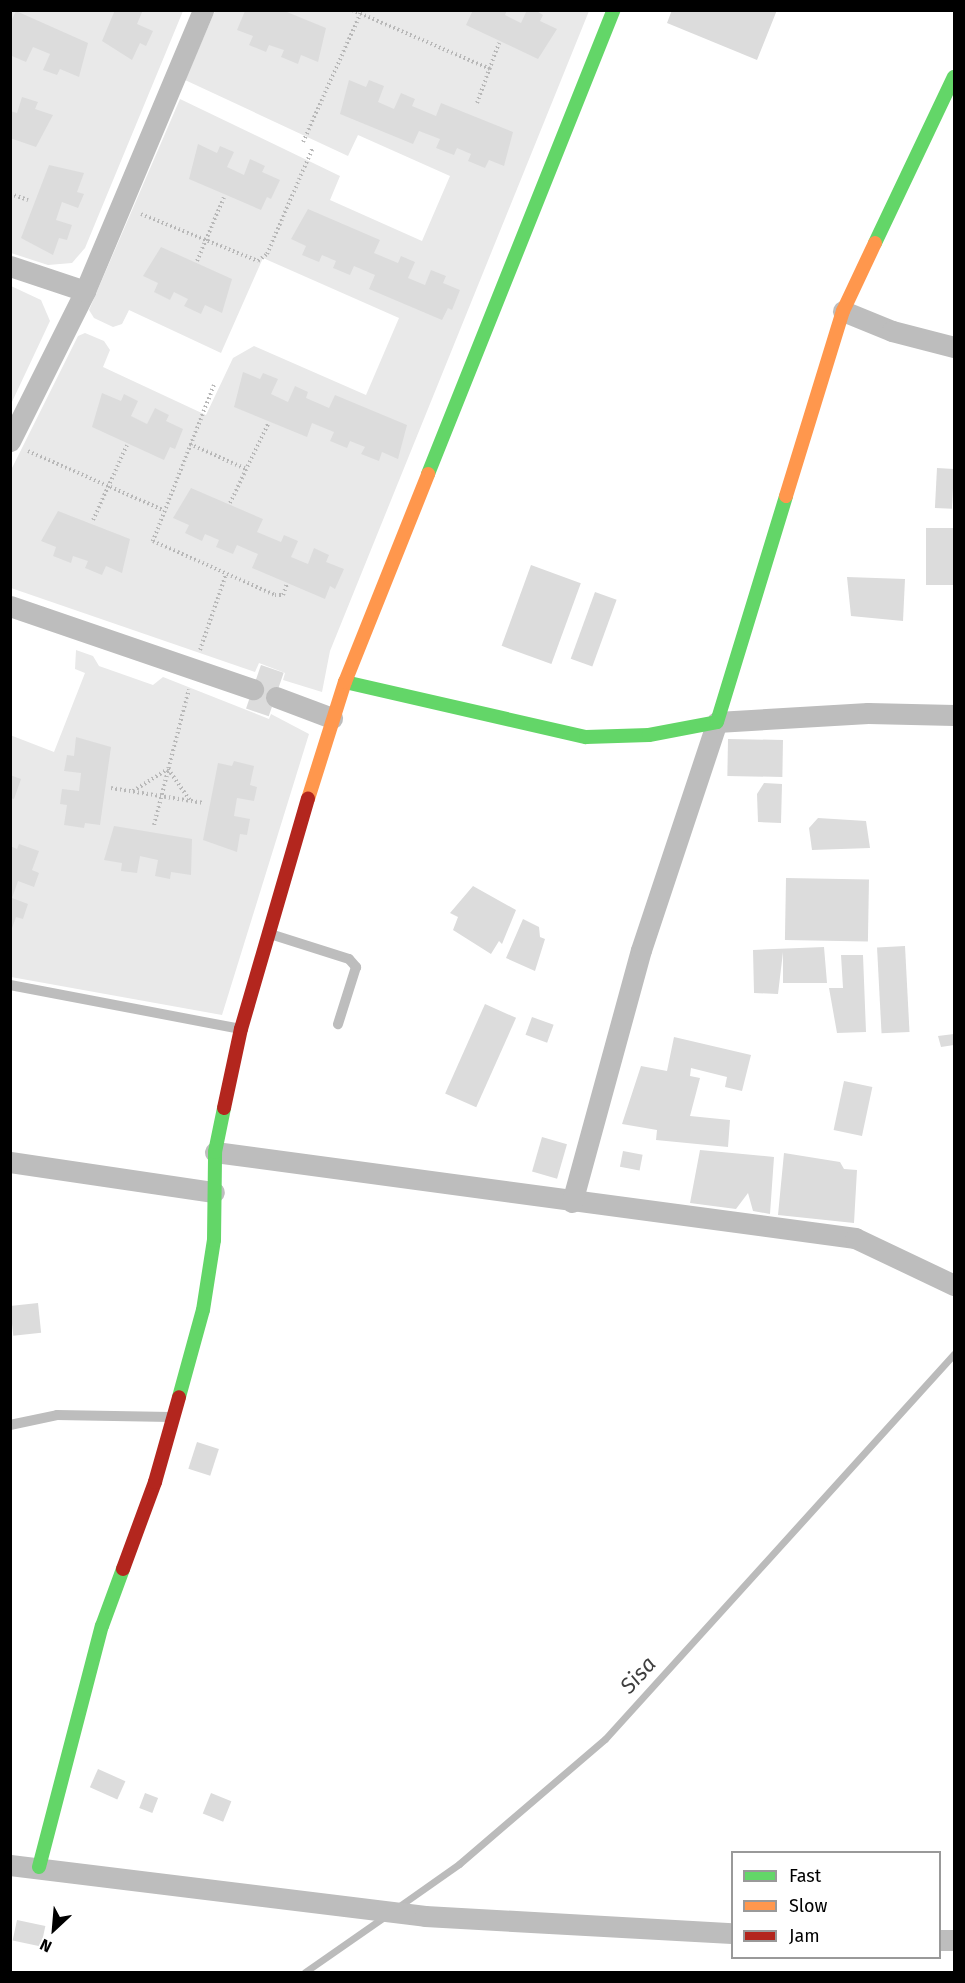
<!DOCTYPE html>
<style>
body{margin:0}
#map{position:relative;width:965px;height:1983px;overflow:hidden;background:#fff;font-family:"Fira Sans",sans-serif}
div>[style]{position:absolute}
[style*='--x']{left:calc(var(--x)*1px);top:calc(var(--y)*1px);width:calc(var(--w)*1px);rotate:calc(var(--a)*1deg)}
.green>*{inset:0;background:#e9e9e9}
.stream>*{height:7px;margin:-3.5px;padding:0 3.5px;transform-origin:3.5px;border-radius:3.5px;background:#bbb}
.building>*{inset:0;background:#dcdcdc;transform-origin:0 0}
.path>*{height:4px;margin-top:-2px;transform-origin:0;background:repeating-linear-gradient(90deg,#b8b8b8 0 1.5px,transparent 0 4.5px)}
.lane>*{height:10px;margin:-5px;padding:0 5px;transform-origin:5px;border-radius:5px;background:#bdbdbd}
.street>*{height:21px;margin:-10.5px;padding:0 10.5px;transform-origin:10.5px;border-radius:10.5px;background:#bdbdbd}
.fast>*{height:14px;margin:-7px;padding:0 7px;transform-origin:7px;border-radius:7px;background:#63d668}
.slow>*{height:14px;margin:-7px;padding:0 7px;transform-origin:7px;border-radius:7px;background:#ff974d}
.jam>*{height:14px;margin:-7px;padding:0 7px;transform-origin:7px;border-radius:7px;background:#b3261e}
span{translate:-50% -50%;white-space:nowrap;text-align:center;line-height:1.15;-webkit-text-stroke:4.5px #fff;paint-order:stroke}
.water-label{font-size:22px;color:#3f3f3f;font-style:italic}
.frame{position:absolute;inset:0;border:12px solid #000;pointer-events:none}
.legend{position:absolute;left:731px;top:1851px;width:210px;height:108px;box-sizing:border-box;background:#fff;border:2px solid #999;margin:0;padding:8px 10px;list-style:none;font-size:18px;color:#000}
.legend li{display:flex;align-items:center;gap:12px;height:30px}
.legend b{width:30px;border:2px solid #999}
.north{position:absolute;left:24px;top:1899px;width:60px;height:60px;-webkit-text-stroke:4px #fff;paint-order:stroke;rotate:206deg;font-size:16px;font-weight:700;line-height:24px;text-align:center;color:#000}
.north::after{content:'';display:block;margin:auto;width:21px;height:27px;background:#000;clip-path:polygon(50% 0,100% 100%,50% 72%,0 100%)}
</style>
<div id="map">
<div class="green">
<i style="clip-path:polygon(11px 11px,183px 11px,85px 248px,72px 263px,48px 265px,11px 253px)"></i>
<i style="clip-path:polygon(215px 11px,589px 11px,330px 651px,322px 692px,283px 680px,285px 673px,259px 663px,255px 672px,11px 588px,10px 472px,78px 336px,85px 333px,104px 341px,110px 350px,103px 367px,206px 415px,233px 358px,254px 346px,366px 395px,399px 318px,263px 258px,221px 353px,129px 310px,122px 324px,113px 327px,94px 318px,89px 310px,180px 99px,340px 176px,330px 200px,422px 241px,450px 176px,358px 135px,348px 156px,185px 80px)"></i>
<i style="clip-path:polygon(11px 286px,41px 300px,50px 321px,11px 404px)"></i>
<i style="clip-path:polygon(76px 650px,93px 656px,99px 666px,153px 685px,163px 677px,269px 719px,271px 714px,309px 734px,222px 1015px,11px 977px,10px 735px,54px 752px,85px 673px,75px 669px)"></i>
</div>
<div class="stream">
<i style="--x:398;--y:1907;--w:75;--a:-35.2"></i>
<i style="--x:459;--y:1864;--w:192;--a:-40.6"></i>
<i style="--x:605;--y:1739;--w:520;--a:-47.81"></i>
<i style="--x:305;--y:1972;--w:96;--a:-34.8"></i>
</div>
<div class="building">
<i style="clip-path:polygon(115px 10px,143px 10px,137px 24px,153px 31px,146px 46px,140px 43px,132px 60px,102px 41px)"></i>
<i style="clip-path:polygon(250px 10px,282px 10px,326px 28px,318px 62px,301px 55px,298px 64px,281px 57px,284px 50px,269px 45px,266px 52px,249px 45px,253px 36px,237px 30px,245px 11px)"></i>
<i style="clip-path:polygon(473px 10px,507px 10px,505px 15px,521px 23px,527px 10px,535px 10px,543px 15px,540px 21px,557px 29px,538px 59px,466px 25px)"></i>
<i style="clip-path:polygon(672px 10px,777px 10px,757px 60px,667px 23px)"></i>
<i style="clip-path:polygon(16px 11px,88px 43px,79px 77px,60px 69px,57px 75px,43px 70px,50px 54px,33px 47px,26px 62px,12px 56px,10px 23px)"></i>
<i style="clip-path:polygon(349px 80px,366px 87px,369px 80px,384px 86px,378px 102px,394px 109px,401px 93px,415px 99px,412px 106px,436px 116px,441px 103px,513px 132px,504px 166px,489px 160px,485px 168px,468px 161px,471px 154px,457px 148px,454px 155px,436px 148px,440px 139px,419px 131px,413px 144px,340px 114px)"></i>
<i style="clip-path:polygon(22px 97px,38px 102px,35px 109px,53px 115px,36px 147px,10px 138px,10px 111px,17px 113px)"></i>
<i style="clip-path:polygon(198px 144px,217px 153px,220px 146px,234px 152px,227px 167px,244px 175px,250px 159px,265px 166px,262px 172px,280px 180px,271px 199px,267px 197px,261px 210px,189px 179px)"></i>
<i style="clip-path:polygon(49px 165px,84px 173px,77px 192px,84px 194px,78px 208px,62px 202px,56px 220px,72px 225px,67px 240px,59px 238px,53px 255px,21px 238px)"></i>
<i style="clip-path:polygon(308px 209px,380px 240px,374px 253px,398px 263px,401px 256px,415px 262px,408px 278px,425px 285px,431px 270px,446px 276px,443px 283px,460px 290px,452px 310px,448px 308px,442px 320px,369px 289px,375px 275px,354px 266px,350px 275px,333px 268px,336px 261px,322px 255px,319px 262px,302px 255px,306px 246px,291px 239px)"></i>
<i style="clip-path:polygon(161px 247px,232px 279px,222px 313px,205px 305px,201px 314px,184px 306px,188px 299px,174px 292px,170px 300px,154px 292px,158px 283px,143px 276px)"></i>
<i style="clip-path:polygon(243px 372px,260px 379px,263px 373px,278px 379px,271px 394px,288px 402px,295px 386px,308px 392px,306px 398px,329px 408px,335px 395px,407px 425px,398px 459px,382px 452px,379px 461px,361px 454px,365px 447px,350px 441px,347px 448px,330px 441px,334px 432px,312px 423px,307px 437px,234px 407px)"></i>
<i style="clip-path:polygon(102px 393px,121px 401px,124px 394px,138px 401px,131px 416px,147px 424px,155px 408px,169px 415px,166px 421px,183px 429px,175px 449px,170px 447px,164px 460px,92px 427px)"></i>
<i style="left:937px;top:468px;width:17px;height:40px;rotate:3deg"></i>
<i style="clip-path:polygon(191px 488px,263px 519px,257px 532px,281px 542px,284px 535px,298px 541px,291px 557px,308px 564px,314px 548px,329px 555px,326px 562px,344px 569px,335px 589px,330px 586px,325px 599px,252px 568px,258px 554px,237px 545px,233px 554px,216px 547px,219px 540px,205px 534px,202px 541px,185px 533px,189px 525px,173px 518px)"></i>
<i style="clip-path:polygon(58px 511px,130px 539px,122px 573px,106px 566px,102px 575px,85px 568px,88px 561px,73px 556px,71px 563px,53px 556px,56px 547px,41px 541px)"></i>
<i style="left:926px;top:528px;width:28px;height:57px"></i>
<i style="left:531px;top:565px;width:53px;height:86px;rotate:20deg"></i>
<i style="clip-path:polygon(847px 577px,905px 579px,903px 621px,851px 616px)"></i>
<i style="left:595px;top:592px;width:23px;height:71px;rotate:20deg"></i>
<i style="left:261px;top:665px;width:24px;height:46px;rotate:19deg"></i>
<i style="clip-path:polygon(76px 737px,111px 747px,100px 825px,85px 823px,84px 828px,64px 825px,67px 805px,60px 804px,62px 789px,79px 791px,81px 773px,64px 771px,67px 755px,74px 756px)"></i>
<i style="left:728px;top:739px;width:55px;height:37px;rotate:1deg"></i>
<i style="clip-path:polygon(234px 761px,254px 766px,250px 785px,257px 787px,254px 801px,237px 798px,234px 816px,250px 819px,247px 835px,240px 834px,237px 852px,203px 840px,218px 763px,232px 766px)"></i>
<i style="clip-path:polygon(10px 775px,21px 779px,14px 799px,10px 798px)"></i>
<i style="clip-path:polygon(764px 783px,782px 784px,781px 823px,758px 822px,757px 794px)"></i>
<i style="clip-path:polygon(818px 818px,866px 821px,870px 848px,812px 850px,809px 828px)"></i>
<i style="clip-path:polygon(114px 826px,192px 839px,191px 875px,171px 872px,170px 879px,155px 876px,158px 860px,140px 856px,137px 873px,121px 871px,122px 863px,104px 860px)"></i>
<i style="clip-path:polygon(19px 844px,39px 851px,32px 870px,39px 873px,34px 887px,18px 881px,12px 898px,28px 904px,23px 919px,16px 917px,11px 931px,10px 846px,17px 849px)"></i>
<i style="left:786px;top:878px;width:83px;height:62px;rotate:1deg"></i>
<i style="clip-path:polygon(473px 886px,516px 910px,502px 944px,499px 941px,491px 954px,453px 930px,458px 917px,450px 913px)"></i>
<i style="clip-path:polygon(523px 919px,539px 927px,540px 937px,545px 939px,535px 971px,506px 958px)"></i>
<i style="left:905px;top:946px;width:86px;height:28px;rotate:87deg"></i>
<i style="clip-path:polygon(824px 947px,827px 983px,783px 983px,783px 952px,778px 994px,754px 993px,753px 950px)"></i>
<i style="clip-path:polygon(841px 955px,863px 955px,866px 1032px,837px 1033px,829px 988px,843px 988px)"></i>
<i style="left:485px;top:1004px;width:34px;height:98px;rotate:24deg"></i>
<i style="left:532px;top:1017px;width:23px;height:19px;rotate:20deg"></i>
<i style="clip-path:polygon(954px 1034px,954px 1045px,941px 1047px,938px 1036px)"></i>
<i style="clip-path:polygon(674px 1037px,751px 1055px,742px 1091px,725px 1087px,727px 1077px,691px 1068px,690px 1076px,700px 1078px,690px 1116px,730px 1120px,728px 1147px,656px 1140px,657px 1130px,622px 1124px,641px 1066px,667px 1071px)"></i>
<i style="left:844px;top:1081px;width:29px;height:50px;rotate:12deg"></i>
<i style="left:542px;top:1137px;width:26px;height:36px;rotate:16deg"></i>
<i style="clip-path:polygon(700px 1150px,774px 1157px,770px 1214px,753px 1211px,748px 1193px,736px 1209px,690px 1203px)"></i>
<i style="left:623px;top:1151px;width:20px;height:16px;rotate:11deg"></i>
<i style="clip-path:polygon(784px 1153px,840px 1162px,844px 1169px,857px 1170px,854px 1223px,778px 1215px)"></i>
<i style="left:38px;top:1303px;width:30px;height:28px;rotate:84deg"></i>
<i style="left:197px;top:1442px;width:23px;height:28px;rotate:18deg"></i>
<i style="left:98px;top:1769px;width:30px;height:20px;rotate:24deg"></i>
<i style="left:145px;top:1793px;width:14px;height:16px;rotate:21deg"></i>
<i style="left:211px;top:1793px;width:22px;height:22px;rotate:22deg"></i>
<i style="left:17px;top:1920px;width:29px;height:21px;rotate:12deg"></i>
</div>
<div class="path">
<i style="--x:352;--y:10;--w:150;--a:23.1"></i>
<i style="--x:477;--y:103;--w:64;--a:-69.9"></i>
<i style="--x:303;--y:142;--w:145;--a:-65.9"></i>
<i style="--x:10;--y:194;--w:19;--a:18"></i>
<i style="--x:141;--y:214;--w:126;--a:21.9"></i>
<i style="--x:258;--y:261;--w:11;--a:-38"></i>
<i style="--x:267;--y:254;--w:116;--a:-66.7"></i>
<i style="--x:197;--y:261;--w:69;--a:-67.1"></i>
<i style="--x:214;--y:385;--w:168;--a:111.4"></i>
<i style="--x:153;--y:541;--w:133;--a:23.9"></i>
<i style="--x:275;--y:595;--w:8;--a:0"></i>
<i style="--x:283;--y:595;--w:12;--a:-70"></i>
<i style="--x:190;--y:444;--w:61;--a:24.1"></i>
<i style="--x:28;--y:451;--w:147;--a:23.6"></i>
<i style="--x:230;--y:503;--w:88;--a:-64.3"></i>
<i style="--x:93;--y:520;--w:82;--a:-65.6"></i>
<i style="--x:200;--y:650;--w:80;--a:-71.1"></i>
<i style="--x:111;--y:788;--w:94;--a:9.2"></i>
<i style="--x:133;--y:791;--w:41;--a:-32.2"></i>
<i style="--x:168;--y:769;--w:38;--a:55"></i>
<i style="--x:154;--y:825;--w:140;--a:-75.6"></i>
</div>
<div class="lane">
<i style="--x:267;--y:933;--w:86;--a:17.6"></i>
<i style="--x:349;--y:959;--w:11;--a:49"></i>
<i style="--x:356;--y:967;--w:60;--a:107.5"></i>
<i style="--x:10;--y:985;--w:235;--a:10.8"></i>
<i style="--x:10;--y:1425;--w:48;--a:-12"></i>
<i style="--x:57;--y:1415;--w:114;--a:1"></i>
</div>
<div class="street">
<i style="--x:10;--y:266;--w:79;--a:18.4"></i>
<i style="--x:843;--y:311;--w:53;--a:22.2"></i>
<i style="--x:892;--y:331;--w:64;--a:14.5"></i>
<i style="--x:10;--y:441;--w:168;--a:-63.4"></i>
<i style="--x:85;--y:291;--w:305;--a:-67.2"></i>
<i style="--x:10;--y:606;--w:257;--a:18.9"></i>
<i style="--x:276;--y:697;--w:60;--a:20.6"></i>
<i style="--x:215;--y:1152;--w:646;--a:7.65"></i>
<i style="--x:855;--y:1238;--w:110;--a:25.4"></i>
<i style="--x:10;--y:1162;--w:206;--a:8.4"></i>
<i style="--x:572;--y:1202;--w:261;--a:-74.7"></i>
<i style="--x:641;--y:950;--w:240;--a:-71.6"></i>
<i style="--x:717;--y:722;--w:151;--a:-3.4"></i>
<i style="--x:868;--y:713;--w:86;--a:1.3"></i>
<i style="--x:10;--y:1865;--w:418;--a:7"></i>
<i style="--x:425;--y:1916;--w:307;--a:3.2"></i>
<i style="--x:940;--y:1940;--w:14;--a:0"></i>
</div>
<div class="fast">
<i style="--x:875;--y:243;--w:184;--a:-64.6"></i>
<i style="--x:428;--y:474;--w:500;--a:-68.2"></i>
<i style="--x:345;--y:682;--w:247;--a:12.9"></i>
<i style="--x:586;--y:737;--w:63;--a:-1.8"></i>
<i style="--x:649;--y:735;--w:69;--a:-10.8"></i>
<i style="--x:717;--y:722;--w:236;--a:-73"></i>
<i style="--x:179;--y:1397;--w:90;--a:-74.6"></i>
<i style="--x:203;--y:1310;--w:71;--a:-81.1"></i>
<i style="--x:214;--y:1240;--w:88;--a:-89.3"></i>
<i style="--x:215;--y:1152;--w:45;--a:-78.4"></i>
<i style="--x:39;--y:1867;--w:249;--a:-75.4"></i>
<i style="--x:102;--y:1626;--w:61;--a:-69.8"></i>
</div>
<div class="slow">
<i style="--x:786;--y:496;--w:194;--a:-72.9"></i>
<i style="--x:843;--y:311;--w:75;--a:-64.8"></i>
<i style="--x:308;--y:799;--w:123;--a:-72.5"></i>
<i style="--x:345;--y:682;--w:224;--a:-68.2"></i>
</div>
<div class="jam">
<i style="--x:224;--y:1108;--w:81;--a:-77.9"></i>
<i style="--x:241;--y:1029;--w:240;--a:-73.8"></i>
<i style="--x:123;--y:1569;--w:93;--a:-69.8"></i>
<i style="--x:155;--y:1482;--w:88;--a:-74.2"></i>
</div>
<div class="water-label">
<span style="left:638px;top:1675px;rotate:-48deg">Sisa</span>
</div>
<div class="frame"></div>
<ul class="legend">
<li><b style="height:8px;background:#63d668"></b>Fast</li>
<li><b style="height:8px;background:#ff974d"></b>Slow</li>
<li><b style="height:8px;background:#b3261e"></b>Jam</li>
</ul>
<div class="north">N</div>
</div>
